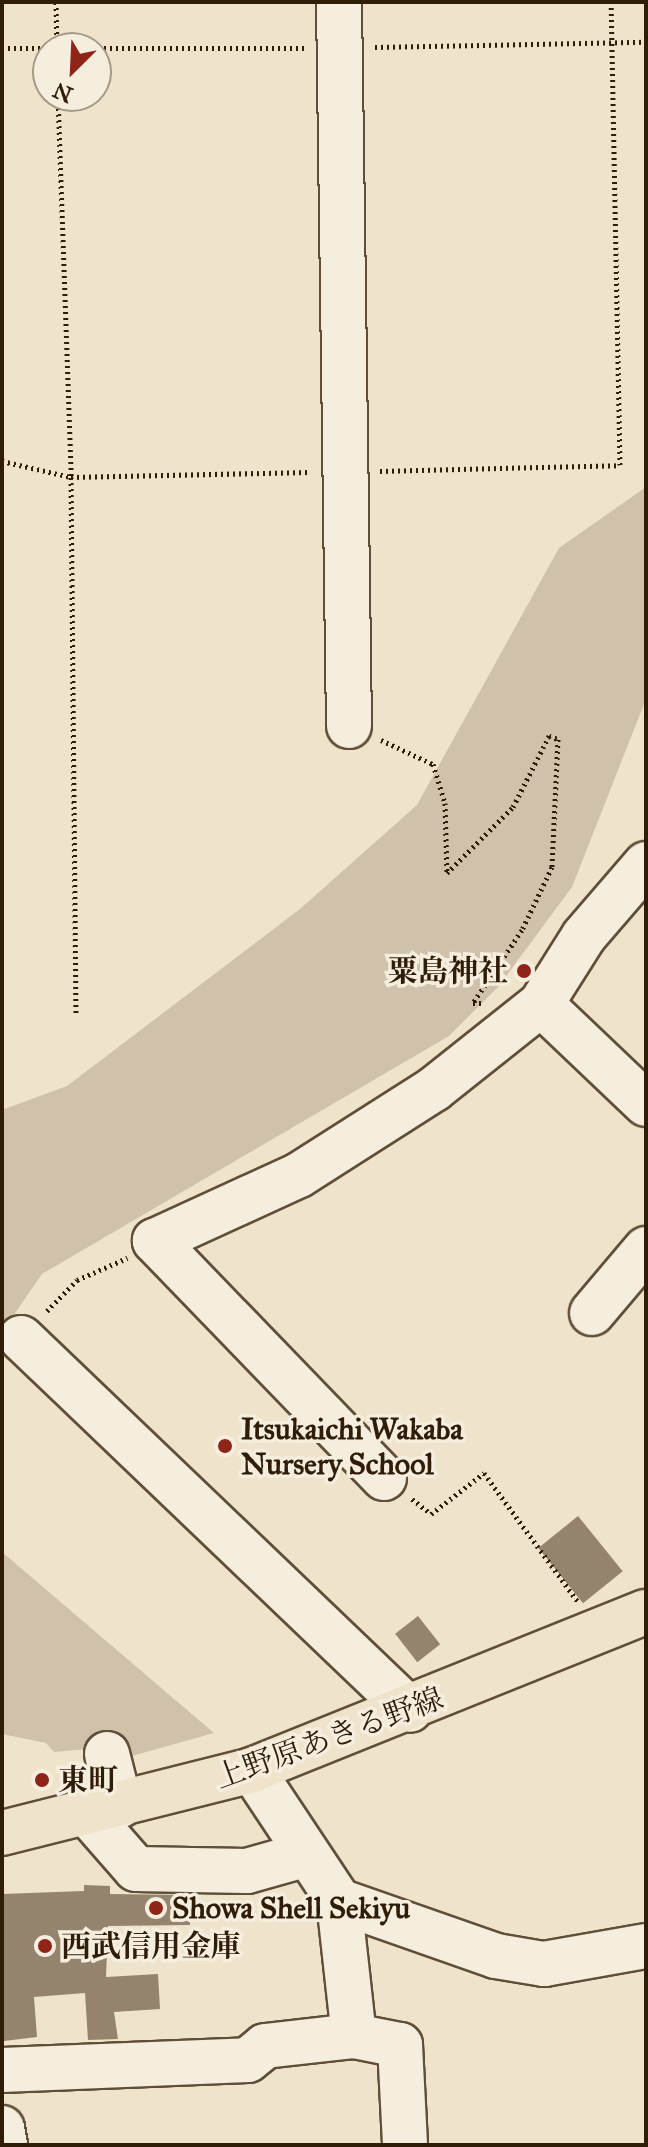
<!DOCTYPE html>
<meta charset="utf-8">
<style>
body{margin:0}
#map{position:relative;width:648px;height:2147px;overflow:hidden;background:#f0e3cb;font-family:"IM FELL Great Primer","Noto Serif JP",serif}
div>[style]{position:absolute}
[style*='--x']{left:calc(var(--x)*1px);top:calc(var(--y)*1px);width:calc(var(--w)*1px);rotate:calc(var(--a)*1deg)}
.green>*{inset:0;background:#cfc1aa}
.building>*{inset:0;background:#94846d;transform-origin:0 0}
.path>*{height:5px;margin-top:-2.5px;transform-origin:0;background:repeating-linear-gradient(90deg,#301d07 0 2px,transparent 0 6px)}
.roads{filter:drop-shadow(2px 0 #604e38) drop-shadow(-2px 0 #604e38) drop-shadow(0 2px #604e38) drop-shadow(0 -2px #604e38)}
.minor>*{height:44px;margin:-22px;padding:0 22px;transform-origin:22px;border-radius:22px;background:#f5eddd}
.major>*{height:44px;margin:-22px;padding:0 22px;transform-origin:22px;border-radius:22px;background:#f0e3cb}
.dots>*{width:22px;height:22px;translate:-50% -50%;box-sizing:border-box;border:4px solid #f5eddd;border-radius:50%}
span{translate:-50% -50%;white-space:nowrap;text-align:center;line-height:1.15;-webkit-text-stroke:7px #f5eddd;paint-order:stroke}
.poi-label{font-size:30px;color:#301d07;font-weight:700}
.right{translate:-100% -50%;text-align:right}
.left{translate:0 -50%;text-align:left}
.street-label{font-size:30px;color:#301d07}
.frame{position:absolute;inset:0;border:4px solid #301d07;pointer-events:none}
.north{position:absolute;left:32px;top:32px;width:80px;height:80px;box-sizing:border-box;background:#f5eddd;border:2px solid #a69a87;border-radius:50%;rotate:204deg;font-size:22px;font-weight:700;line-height:32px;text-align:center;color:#301d07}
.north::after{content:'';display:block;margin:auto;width:28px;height:36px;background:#8f2418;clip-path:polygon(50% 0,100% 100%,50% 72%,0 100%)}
</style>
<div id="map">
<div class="green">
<i style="clip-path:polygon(646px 487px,646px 699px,572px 887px,498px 987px,449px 1036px,42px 1274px,2px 1332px,2px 1110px,67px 1086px,300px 909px,417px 805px,559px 548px)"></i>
<i style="clip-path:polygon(2px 1552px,214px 1733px,89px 1768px,88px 1749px,54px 1752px,46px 1743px,2px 1734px)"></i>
</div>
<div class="building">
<i style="left:578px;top:1516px;width:71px;height:51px;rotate:51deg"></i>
<i style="left:418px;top:1616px;width:36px;height:29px;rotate:52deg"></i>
<i style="clip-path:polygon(84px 1885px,110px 1886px,110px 1894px,188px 1895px,190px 1925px,108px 1926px,106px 1977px,158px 1974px,160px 2009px,114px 2012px,118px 2039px,88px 2040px,85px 1993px,34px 1997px,37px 2037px,4px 2041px,2px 1894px,84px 1891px)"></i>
</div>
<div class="path">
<i style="--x:56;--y:2;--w:46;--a:88.8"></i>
<i style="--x:375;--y:47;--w:271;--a:-1.1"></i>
<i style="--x:2;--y:48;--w:303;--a:0"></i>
<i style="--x:58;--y:96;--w:381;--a:88"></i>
<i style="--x:71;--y:477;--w:537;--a:89.47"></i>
<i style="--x:2;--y:461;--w:71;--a:13.1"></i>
<i style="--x:71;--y:477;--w:239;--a:-1.2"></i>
<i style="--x:380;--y:471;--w:240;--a:-1.4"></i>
<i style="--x:620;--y:465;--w:463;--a:-91.1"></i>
<i style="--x:381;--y:740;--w:57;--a:24.8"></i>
<i style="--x:433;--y:764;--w:41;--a:72.9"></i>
<i style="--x:445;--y:803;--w:70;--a:88.4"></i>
<i style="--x:447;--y:873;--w:93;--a:-45"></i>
<i style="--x:513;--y:807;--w:80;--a:-63.1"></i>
<i style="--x:549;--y:736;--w:9;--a:18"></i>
<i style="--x:558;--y:739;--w:128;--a:92.7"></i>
<i style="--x:552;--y:867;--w:70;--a:115.5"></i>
<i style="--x:522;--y:930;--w:88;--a:123.9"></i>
<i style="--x:473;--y:1003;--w:11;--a:0"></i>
<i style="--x:47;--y:1311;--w:43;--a:-45.9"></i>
<i style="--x:77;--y:1280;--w:55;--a:-23.7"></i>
<i style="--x:412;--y:1499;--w:24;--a:38"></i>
<i style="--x:431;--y:1514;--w:67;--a:-37.7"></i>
<i style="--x:484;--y:1473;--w:160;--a:53.9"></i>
</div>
<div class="roads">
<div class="minor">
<i style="--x:339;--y:2;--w:724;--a:89.21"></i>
<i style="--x:541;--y:1004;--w:145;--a:43.6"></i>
<i style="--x:592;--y:1313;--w:84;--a:-49.8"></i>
<i style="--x:21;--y:1338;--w:538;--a:43.72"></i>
<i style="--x:384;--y:1478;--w:330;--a:-134"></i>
<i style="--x:155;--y:1241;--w:158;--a:-24.6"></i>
<i style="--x:299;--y:1175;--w:160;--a:-32.5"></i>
<i style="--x:434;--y:1089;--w:137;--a:-38.5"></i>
<i style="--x:541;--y:1004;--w:80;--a:-57.7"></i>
<i style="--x:584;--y:936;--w:95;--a:-49.3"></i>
<i style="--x:107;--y:1754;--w:53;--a:75.7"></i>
<i style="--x:252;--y:1770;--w:157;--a:56.4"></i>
<i style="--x:339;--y:1901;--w:166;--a:19.3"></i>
<i style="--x:496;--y:1956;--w:49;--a:9.5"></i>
<i style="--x:544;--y:1964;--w:104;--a:-10"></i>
<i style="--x:87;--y:1813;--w:74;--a:48.8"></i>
<i style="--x:136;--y:1869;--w:111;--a:1"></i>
<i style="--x:247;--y:1871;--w:59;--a:-15.7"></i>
<i style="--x:339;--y:1901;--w:136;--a:83.7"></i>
<i style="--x:354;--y:2036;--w:47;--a:11.1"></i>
<i style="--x:400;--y:2045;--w:100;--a:87.1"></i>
<i style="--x:2;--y:2070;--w:246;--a:-2.3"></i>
<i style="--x:248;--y:2060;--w:22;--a:-39"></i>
<i style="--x:265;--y:2046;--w:90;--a:-6.4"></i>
<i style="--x:2;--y:2128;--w:17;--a:80"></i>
</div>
<div class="major">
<i style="--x:2;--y:1833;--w:258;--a:-14.1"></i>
<i style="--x:252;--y:1770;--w:424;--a:-21.9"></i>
</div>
</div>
<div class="dots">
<i style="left:524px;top:971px;background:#8f2418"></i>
<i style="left:225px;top:1446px;background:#8f2418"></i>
<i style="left:42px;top:1780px;background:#8f2418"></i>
<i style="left:156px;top:1908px;background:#8f2418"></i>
<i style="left:45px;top:1946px;background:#8f2418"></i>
</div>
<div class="poi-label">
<span class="right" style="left:508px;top:971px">粟島神社</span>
<span class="left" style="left:241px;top:1446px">Itsukaichi Wakaba<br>Nursery School</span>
<span class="left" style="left:58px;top:1780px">東町</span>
<span class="left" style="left:172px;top:1908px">Showa Shell Sekiyu</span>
<span class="left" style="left:61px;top:1946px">西武信用金庫</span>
</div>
<div class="street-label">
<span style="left:329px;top:1738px;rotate:-20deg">上野原あきる野線</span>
</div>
<div class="frame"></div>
<div class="north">N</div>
</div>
